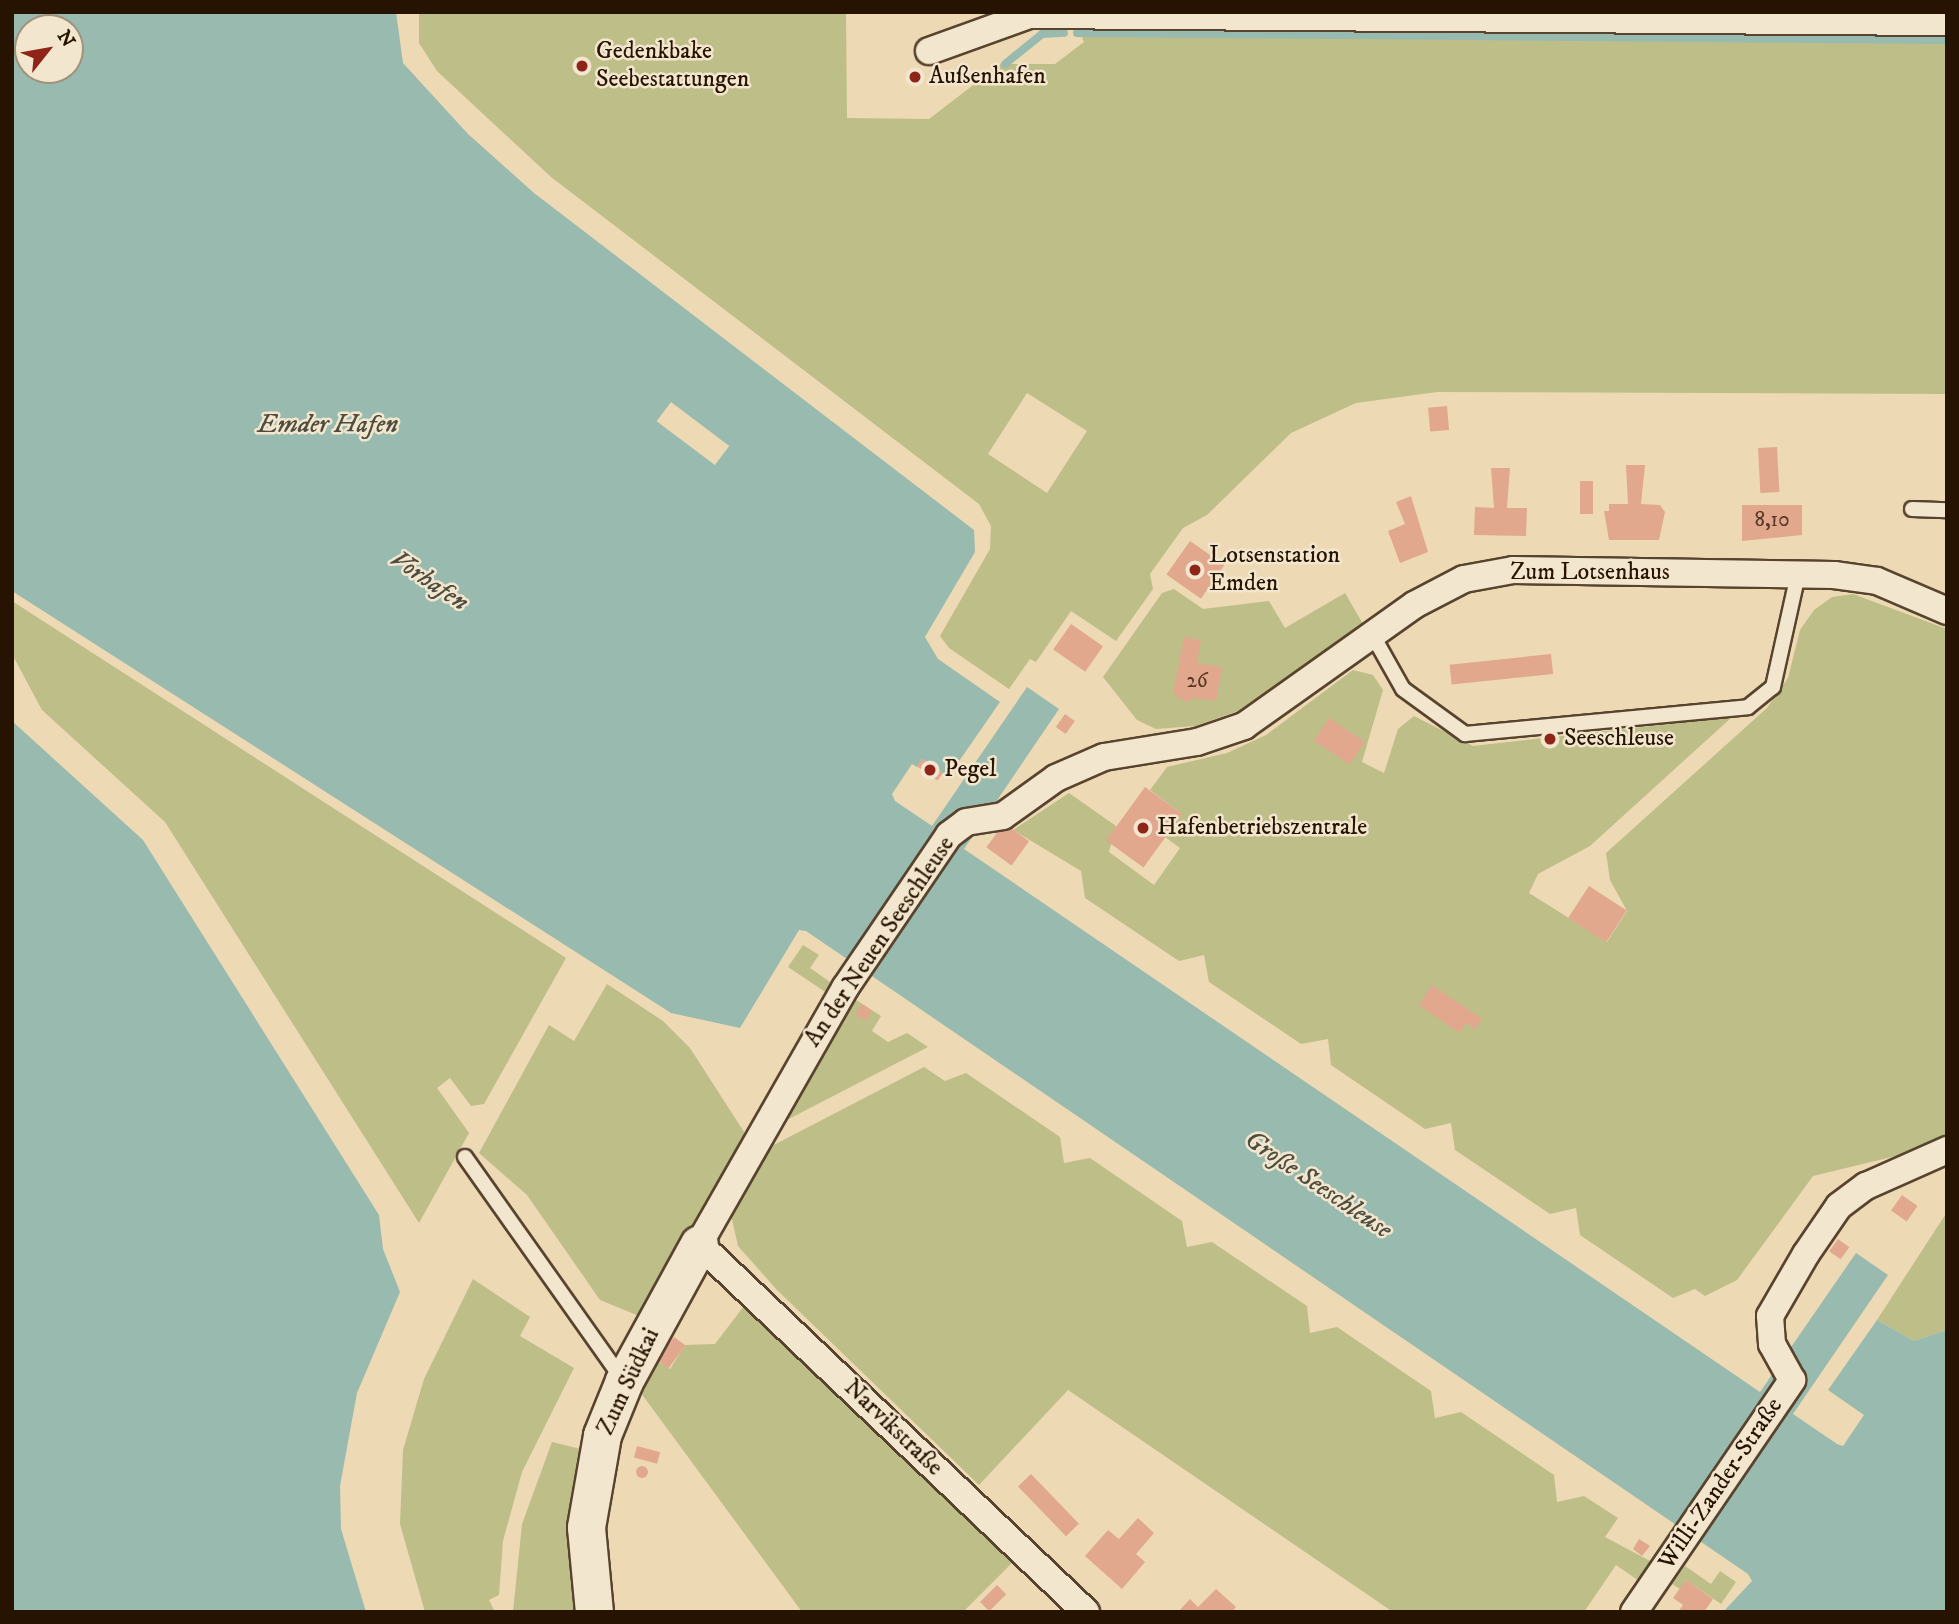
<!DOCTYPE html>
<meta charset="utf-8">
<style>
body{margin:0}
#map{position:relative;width:1959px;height:1624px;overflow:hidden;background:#edd9b4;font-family:"IM FELL DW Pica",serif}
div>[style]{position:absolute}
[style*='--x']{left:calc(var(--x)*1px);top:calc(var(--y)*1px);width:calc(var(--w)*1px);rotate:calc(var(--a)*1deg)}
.green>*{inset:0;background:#bebe89}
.water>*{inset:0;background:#99baaf}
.pier>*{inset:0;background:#edd9b4;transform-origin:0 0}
.stream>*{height:8px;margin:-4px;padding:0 4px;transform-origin:4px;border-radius:4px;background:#99baaf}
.building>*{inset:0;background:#e1a88d;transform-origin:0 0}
.round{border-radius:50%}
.roads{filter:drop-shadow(2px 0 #58442e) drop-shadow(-2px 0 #58442e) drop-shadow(0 2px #58442e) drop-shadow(0 -2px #58442e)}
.lane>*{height:14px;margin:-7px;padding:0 7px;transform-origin:7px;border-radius:7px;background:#f3e6ce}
.street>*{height:26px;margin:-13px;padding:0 13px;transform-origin:13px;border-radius:13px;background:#f3e6ce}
.secondary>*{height:37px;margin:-18.5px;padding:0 18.5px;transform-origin:18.5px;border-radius:18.5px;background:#f3e6ce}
.dots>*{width:19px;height:19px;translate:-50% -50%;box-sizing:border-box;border:4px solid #f3e6ce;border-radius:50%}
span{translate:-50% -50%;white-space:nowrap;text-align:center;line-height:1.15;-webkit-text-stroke:5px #f3e6ce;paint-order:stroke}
.number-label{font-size:21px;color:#563825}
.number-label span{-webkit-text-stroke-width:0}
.poi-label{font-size:24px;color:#271302}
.left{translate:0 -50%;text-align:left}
.street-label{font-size:24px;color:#271302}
.water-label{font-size:26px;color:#4f4d3f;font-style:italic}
.frame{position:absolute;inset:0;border:14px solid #271302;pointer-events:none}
.north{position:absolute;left:14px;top:14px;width:70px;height:70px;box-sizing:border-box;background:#f3e6ce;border:2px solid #a1927c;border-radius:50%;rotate:59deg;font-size:19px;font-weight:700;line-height:28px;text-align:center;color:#271302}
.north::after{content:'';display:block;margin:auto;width:24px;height:32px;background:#8f2418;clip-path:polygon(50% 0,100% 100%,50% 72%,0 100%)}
</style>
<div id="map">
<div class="green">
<i style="clip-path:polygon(evenodd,419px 12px,846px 12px,847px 118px,929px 119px,1045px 30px,1064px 30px,1063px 35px,1046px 35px,1010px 64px,1055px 64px,1084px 42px,1079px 30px,1947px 37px,1947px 394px,1437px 392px,1356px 403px,1291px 433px,1207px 515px,1183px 528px,1150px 574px,1153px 589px,1116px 641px,1071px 611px,1036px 662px,1030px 659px,1009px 689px,949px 648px,940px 636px,990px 549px,991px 526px,979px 504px,551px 177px,437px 71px,419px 43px,419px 12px,1027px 393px,1087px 431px,1047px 493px,988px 454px,1027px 393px)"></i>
<i style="clip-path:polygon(1174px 589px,1203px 609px,1269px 601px,1285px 628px,1345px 593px,1363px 624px,1238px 711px,1195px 726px,1156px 729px,1137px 720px,1103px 677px,1162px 593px)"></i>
<i style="clip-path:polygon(1853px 594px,1947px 629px,1947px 1136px,1904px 1154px,1813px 1176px,1737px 1280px,1705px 1296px,1695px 1289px,1673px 1298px,1580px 1235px,1576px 1208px,1550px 1214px,1455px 1150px,1451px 1123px,1425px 1129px,1331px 1065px,1328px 1039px,1301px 1044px,1209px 982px,1204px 955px,1179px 961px,1085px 898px,1081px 871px,1013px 830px,1069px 793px,1116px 826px,1109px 852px,1154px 885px,1180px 848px,1165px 837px,1182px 814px,1150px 790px,1167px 767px,1227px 753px,1266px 735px,1353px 670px,1373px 675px,1383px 690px,1362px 762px,1384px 773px,1398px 729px,1414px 716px,1473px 746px,1732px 717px,1590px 846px,1538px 874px,1529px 893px,1607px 942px,1627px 911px,1610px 880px,1606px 853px,1767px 708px,1788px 678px,1800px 630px,1814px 610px,1832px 597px)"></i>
<i style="clip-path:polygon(12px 601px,566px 958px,484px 1104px,471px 1106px,450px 1078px,437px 1088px,469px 1133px,419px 1223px,165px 822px,42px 710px,12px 654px)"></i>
<i style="clip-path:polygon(803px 945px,819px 955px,810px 968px,833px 984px,827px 993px,788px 967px)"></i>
<i style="clip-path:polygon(607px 984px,663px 1021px,690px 1048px,746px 1135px,644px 1318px,600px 1300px,527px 1195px,479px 1153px,549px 1025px,574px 1041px)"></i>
<i style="clip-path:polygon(853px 998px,881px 1016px,872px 1031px,888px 1042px,907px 1033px,928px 1047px,781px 1123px)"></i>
<i style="clip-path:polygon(924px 1067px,945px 1081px,966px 1073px,1060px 1137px,1064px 1163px,1090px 1158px,1182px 1221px,1187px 1247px,1212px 1242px,1307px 1306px,1310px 1333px,1337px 1327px,1431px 1391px,1435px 1418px,1461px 1412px,1554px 1475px,1557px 1502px,1584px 1496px,1618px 1518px,1605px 1537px,1652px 1562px,1639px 1581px,1616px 1565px,1584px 1612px,1393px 1612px,1068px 1390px,979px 1485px,777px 1290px,738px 1246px,731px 1215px,768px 1148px)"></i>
<i style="clip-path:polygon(1947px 1212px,1947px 1330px,1914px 1341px,1877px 1320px)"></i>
<i style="clip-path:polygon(473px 1279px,530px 1317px,520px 1336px,574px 1368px,522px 1472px,503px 1541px,499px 1595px,489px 1600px,495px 1612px,425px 1612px,400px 1524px,403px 1450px,424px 1379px)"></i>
<i style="clip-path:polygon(747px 1302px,1015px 1560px,963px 1612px,802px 1612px,638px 1389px,653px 1359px,670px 1369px,685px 1345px,715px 1344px)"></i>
<i style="clip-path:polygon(552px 1442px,581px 1449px,571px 1527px,580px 1612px,513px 1612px,522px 1524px)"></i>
<i style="clip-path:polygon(1685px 1566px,1711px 1584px,1720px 1571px,1736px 1582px,1721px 1604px,1686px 1580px,1680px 1589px,1672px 1584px)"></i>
</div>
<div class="water">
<i style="clip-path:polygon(evenodd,12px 12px,396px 12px,403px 63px,468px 134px,534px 193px,974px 530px,975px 552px,925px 637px,938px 659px,1000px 702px,948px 777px,922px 759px,917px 767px,912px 764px,892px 794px,895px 801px,932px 826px,1027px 687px,1059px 709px,964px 849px,1760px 1392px,1856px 1253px,1888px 1275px,1793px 1414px,1837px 1444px,1843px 1446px,1864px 1415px,1828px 1390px,1877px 1320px,1914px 1341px,1947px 1330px,1947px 1612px,1723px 1612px,1752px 1581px,1748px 1574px,806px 931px,799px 930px,740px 1028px,671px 1013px,12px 591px,12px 12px,28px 28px,70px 28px,70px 70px,28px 70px,28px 28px)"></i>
<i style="clip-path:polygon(12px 721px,143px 840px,379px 1215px,383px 1249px,400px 1292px,357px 1393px,340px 1486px,341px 1529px,366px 1612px,12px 1612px)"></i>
</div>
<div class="pier">
<i style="left:671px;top:402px;width:73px;height:24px;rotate:37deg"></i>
</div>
<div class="stream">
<i style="--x:1077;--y:33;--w:870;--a:0.46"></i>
<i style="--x:1005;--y:64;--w:48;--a:-39"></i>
<i style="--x:1042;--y:34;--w:22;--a:-3"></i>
</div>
<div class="building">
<i style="left:1447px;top:406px;width:24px;height:19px;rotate:85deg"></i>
<i style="left:1777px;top:447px;width:45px;height:19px;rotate:87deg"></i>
<i style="clip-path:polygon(1626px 465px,1645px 465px,1641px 504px,1660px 505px,1665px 512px,1659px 540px,1609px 540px,1604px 511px,1609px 511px,1609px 504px,1628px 504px)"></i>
<i style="clip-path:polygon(1491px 468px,1510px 468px,1507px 508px,1527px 508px,1526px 536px,1474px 535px,1475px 507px,1494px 508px)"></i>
<i style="left:1580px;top:481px;width:13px;height:33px"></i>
<i style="clip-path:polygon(1411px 496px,1428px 552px,1400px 563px,1388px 531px,1405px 524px,1396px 502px)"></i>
<i style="clip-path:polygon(1742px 505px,1802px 505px,1802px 535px,1742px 541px)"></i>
<i style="left:1190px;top:541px;width:42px;height:41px;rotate:35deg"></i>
<i style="left:1071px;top:624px;width:39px;height:31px;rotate:35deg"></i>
<i style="clip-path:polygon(1184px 637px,1201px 640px,1197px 663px,1222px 667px,1216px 701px,1192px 698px,1188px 703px,1173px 694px)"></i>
<i style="left:1551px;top:654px;width:20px;height:102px;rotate:84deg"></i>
<i style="left:1065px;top:714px;width:12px;height:16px;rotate:35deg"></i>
<i style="left:1329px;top:718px;width:43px;height:27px;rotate:34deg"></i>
<i style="left:922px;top:759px;width:25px;height:9px;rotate:34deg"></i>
<i style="left:1145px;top:787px;width:46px;height:66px;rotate:36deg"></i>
<i style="left:1004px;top:823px;width:31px;height:30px;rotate:36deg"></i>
<i style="left:1589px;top:886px;width:45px;height:38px;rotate:33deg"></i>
<i style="clip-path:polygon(1432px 985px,1482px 1019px,1475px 1029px,1466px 1023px,1459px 1033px,1419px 1005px)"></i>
<i style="left:862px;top:1004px;width:12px;height:12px;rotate:35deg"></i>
<i style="left:1902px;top:1195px;width:19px;height:19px;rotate:35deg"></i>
<i style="left:1838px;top:1239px;width:14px;height:15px;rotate:36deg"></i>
<i style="left:674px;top:1337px;width:14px;height:29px;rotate:36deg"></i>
<i style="left:637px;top:1446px;width:24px;height:12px;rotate:15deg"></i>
<i class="round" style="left:636px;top:1466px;width:12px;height:12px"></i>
<i style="left:1031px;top:1474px;width:69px;height:18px;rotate:46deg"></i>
<i style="clip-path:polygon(1138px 1518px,1154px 1533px,1136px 1554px,1145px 1562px,1122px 1589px,1085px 1556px,1108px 1530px,1119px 1539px)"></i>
<i style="clip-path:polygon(1639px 1539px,1650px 1546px,1642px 1556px,1633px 1549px)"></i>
<i style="clip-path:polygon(1686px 1580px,1713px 1599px,1704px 1612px,1678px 1612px,1683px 1605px,1673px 1598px)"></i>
<i style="left:997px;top:1585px;width:13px;height:24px;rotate:45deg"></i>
<i style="clip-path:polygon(1216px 1589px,1236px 1607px,1232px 1612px,1178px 1612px,1190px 1599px,1198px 1607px)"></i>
</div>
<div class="roads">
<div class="lane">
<i style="--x:1912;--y:509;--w:35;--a:2"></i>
<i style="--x:1372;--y:634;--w:63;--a:60.6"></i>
<i style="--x:1403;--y:689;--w:77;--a:36"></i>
<i style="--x:1465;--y:734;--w:284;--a:-5.4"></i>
<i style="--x:1748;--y:707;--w:32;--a:-39"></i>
<i style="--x:1773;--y:687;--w:116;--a:-77.5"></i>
<i style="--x:465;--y:1157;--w:273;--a:54.7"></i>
</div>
<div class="street">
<i style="--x:929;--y:51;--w:106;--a:-19.8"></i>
<i style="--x:1029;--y:15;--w:918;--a:0.44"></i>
<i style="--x:1086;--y:1612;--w:534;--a:-136.44"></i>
<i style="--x:699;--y:1244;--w:295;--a:-60.3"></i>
<i style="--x:845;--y:988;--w:185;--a:-55.8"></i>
<i style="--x:949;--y:835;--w:21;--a:-37"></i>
<i style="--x:966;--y:822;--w:37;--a:-9"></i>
<i style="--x:1003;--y:816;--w:65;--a:-35.6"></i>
<i style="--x:1056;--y:778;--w:52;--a:-23.6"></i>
<i style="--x:1104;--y:757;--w:94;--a:-9.2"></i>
<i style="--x:1197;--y:742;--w:50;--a:-18.8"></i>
<i style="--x:1244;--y:726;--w:209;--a:-35.4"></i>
<i style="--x:1414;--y:605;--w:56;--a:-27.5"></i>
<i style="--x:1464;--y:579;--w:50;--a:-10.4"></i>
<i style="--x:1513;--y:570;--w:321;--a:0.9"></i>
<i style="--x:1834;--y:575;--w:43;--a:7.9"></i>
<i style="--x:1877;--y:581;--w:76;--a:23.2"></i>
<i style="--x:1634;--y:1612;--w:281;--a:-55.7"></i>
<i style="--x:1792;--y:1380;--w:41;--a:-119.1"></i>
<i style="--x:1772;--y:1344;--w:28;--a:-94"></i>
<i style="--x:1770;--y:1316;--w:72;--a:-59.9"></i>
<i style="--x:1806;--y:1254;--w:58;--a:-55.5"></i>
<i style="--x:1839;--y:1206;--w:34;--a:-37"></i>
<i style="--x:1866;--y:1186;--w:89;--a:-24"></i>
</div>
<div class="secondary">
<i style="--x:594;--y:1612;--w:85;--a:-95.4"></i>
<i style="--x:586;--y:1527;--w:93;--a:-80.1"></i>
<i style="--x:602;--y:1435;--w:58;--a:-67.8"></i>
<i style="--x:624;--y:1381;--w:156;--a:-61.3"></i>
</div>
</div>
<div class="dots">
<i style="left:582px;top:66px;background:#8f2418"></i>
<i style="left:915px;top:77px;background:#8f2418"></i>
<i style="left:1195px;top:570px;background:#8f2418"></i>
<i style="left:1550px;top:739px;background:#8f2418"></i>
<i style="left:930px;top:770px;background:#8f2418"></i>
<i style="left:1143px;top:828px;background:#8f2418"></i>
</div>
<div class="number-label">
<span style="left:1772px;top:520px">8,10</span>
<span style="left:1197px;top:681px">26</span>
</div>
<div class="poi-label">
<span class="left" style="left:596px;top:66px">Gedenkbake<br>Seebestattungen</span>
<span class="left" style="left:929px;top:77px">Außenhafen</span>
<span class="left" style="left:1209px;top:570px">Lotsenstation<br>Emden</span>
<span class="left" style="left:1564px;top:739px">Seeschleuse</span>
<span class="left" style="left:944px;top:770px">Pegel</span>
<span class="left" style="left:1157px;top:828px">Hafenbetriebszentrale</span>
</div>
<div class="street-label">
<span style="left:1590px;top:573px">Zum Lotsenhaus</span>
<span style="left:880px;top:942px;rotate:-56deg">An der Neuen Seeschleuse</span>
<span style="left:629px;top:1382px;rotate:-65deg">Zum Südkai</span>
<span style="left:893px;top:1428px;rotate:44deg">Narvikstraße</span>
<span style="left:1721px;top:1484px;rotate:-56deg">Willi-Zander-Straße</span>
</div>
<div class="water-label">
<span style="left:328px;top:425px">Emder Hafen</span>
<span style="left:429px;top:581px;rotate:34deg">Vorhafen</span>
<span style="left:1318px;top:1185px;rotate:34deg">Große Seeschleuse</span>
</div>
<div class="frame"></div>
<div class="north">N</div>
</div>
